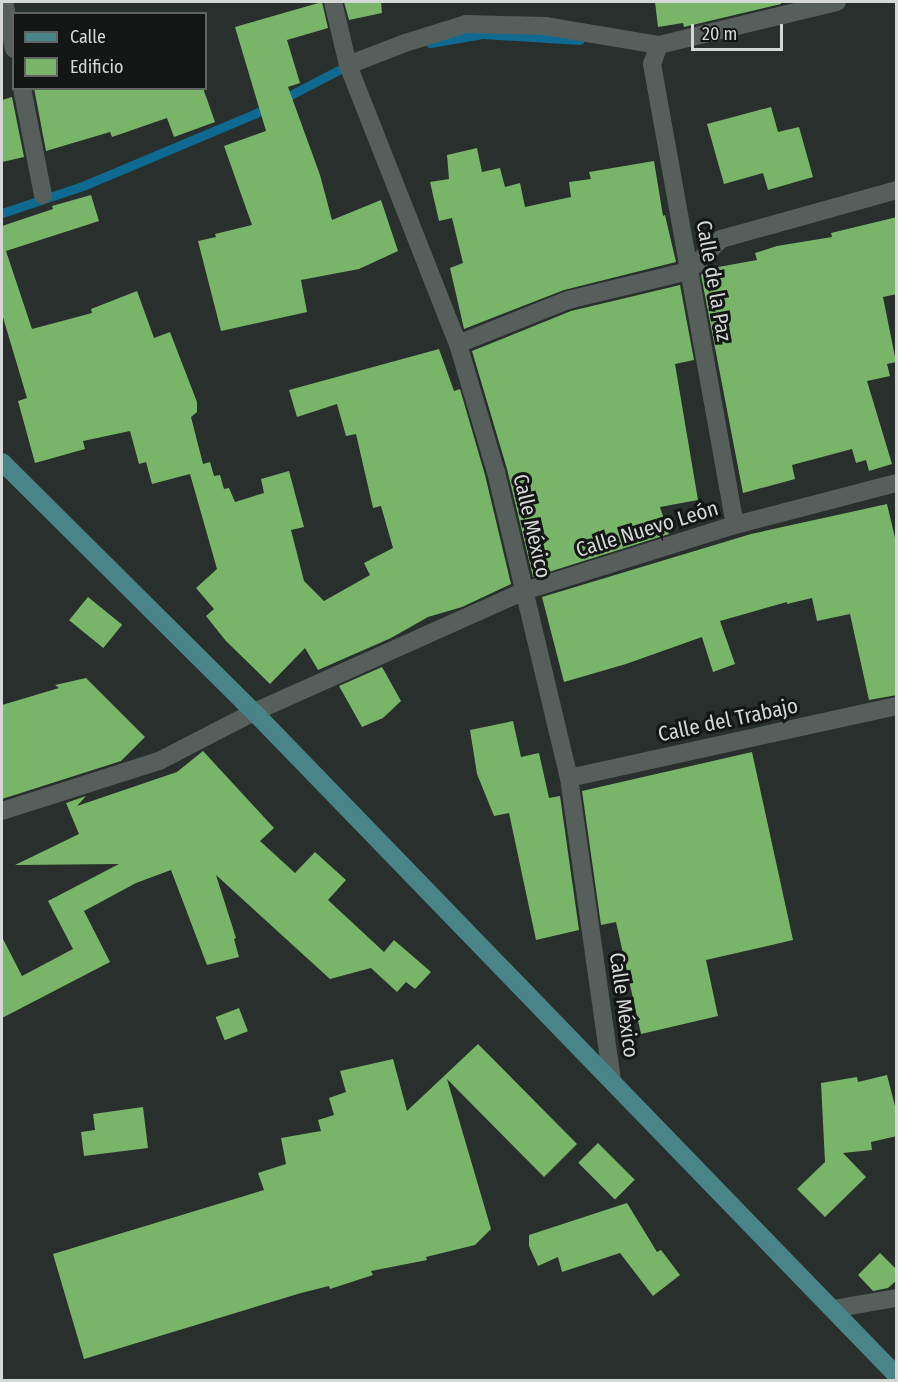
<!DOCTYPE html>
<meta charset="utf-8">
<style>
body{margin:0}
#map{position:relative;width:898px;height:1382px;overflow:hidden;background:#282f2c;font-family:"Fira Sans Condensed",sans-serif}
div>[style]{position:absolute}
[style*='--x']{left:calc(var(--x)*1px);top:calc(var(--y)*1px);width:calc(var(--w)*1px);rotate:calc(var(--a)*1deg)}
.stream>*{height:9px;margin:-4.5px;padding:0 4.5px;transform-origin:4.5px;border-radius:4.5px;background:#0f6a91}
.building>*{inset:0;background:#79b569;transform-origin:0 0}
.minor>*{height:18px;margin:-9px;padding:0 9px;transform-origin:9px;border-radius:9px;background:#575f5c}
.major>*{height:18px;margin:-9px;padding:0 9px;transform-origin:9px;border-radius:9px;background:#498488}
span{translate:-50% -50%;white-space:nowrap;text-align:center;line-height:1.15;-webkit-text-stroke:6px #131615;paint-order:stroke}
.street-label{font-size:21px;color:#d4d8d6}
.frame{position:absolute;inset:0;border:3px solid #d4d8d6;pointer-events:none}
.legend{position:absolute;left:12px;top:12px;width:195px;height:78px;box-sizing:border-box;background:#131615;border:2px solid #606462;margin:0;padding:8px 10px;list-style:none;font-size:18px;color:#d4d8d6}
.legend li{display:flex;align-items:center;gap:12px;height:30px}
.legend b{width:30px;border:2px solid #606462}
.scale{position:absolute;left:691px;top:24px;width:92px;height:27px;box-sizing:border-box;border:3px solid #d4d8d6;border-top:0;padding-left:8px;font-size:18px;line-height:21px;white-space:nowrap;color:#d4d8d6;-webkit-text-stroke:4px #131615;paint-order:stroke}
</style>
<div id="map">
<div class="stream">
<i style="--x:430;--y:43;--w:53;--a:-9.8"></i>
<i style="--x:482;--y:34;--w:98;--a:3.5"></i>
<i style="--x:2;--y:213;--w:88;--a:-18.6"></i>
<i style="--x:85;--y:185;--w:183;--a:-22.8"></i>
<i style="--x:254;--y:114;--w:108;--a:-27.5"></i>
</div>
<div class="building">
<i style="clip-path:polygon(322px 2px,328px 28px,287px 40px,300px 83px,288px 87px,320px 175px,332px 220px,381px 200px,398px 251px,359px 269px,301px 280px,307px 312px,221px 331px,198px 241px,216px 237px,215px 234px,252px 225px,224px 146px,266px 131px,235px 27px)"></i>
<i style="clip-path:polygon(344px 2px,381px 2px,382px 13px,349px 20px)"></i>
<i style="clip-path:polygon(655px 2px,781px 2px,781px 4px,684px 27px,683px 23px,658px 27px)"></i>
<i style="clip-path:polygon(34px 88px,203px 88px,215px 122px,174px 137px,167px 118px,112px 137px,110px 132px,46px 151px)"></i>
<i style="clip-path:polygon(12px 97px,24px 157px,2px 162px,2px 100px)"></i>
<i style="clip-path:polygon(771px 107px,778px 132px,799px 127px,813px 177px,768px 190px,763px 173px,724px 184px,707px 124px)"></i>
<i style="clip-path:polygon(477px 148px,482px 172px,500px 168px,505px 187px,520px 183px,525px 207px,571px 197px,569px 182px,591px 179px,589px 172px,654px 161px,663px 216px,665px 215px,676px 262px,564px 290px,464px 329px,450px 268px,463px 263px,452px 218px,439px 221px,430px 182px,449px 179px,447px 155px)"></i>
<i style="clip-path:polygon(91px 195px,99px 221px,6px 251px,32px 329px,92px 313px,91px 309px,137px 291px,154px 338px,170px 332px,197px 402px,197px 412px,191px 417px,203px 464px,210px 462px,214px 476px,220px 475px,224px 489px,229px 488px,235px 502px,264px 493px,261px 479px,289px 471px,304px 527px,291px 530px,304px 581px,324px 601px,370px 575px,364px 563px,393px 548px,381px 506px,373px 508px,356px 434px,346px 436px,337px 404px,297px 417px,289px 390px,439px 349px,454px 391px,460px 389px,485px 475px,511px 584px,462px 607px,428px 617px,391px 638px,318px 670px,305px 648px,270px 684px,226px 641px,206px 616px,214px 609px,196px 588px,217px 569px,190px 474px,152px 484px,146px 462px,139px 464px,130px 431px,83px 441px,85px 449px,35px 463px,18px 401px,27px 398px,2px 314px,2px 226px,53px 209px,52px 206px)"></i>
<i style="clip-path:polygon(897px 217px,897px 294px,883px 297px,896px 362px,887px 364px,890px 376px,867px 381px,892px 464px,869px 471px,866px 460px,856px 463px,852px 449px,792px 465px,795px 479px,743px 493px,701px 275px,707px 269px,757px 260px,755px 253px,777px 246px,832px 237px,831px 233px)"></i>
<i style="clip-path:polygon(680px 285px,694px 360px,675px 364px,698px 500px,660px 507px,669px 534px,533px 577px,507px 469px,472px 351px,571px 311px)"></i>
<i style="clip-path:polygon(887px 504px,897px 546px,897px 695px,869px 700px,850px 614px,817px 621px,812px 598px,787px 604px,787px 602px,720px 621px,735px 664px,713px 672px,702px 637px,626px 664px,564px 682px,542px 597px,751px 534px)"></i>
<i style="left:88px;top:597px;width:44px;height:30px;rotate:39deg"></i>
<i style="clip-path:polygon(382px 667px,401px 701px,383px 718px,362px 727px,339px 686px)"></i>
<i style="clip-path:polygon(86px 678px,145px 737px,121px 761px,2px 799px,2px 705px,59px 688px,55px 685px)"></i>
<i style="clip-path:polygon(513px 721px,521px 757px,539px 753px,549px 798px,560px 796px,579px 930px,536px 940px,509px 813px,494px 816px,477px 774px,470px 730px)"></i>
<i style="clip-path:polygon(203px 751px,274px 828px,260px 841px,295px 873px,315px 852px,346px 880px,328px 900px,384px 952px,394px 940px,431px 972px,415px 989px,406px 982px,397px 992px,371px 968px,330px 979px,216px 875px,236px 938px,234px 939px,239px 957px,207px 965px,171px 870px,136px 883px,84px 911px,110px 962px,2px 1018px,2px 937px,22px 976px,73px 949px,48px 901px,119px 864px,15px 865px,79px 834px,66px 803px,86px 796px,77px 806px,177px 772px)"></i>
<i style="clip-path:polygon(752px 752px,793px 940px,706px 960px,718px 1016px,641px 1034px,616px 922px,601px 925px,582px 791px)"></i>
<i style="left:239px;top:1008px;width:25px;height:25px;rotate:69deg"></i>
<i style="clip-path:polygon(478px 1044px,577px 1144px,544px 1177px,447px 1079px,491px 1229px,475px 1245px,426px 1257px,427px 1260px,371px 1271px,373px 1275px,330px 1289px,329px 1286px,301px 1293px,84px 1359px,53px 1254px,264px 1190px,258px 1173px,286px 1164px,281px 1138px,321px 1131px,318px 1120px,334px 1115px,329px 1098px,346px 1092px,340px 1071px,393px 1059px,407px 1111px)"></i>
<i style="clip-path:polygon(887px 1075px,897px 1114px,897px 1136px,871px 1142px,872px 1150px,843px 1153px,866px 1177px,825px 1217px,797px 1189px,825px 1162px,821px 1083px,857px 1077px,858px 1082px)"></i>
<i style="clip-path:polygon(143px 1107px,148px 1148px,84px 1156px,81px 1132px,95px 1130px,93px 1114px)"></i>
<i style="left:598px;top:1143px;width:52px;height:28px;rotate:45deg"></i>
<i style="clip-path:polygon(627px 1203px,657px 1252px,661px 1250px,680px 1275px,653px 1296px,620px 1253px,562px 1272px,558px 1257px,538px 1266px,529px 1246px,529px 1235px)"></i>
<i style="clip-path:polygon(880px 1253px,897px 1270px,897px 1280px,888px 1288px,873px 1291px,858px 1275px)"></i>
</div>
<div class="minor">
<i style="--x:4;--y:2;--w:48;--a:78"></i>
<i style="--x:333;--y:2;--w:65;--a:76.6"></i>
<i style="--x:348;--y:65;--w:300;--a:68.5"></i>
<i style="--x:458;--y:344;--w:134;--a:73.5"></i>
<i style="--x:496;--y:472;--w:315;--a:76.6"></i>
<i style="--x:569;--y:778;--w:306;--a:81.9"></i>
<i style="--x:659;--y:45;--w:20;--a:110"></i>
<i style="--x:652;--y:64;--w:468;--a:79.8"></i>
<i style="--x:348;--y:65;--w:61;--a:-21.1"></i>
<i style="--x:405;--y:43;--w:64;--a:-17.3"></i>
<i style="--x:466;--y:24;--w:79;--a:1.5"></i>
<i style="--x:545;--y:26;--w:116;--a:9.5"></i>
<i style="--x:659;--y:45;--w:183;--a:-13.6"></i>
<i style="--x:22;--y:88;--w:109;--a:78.9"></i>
<i style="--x:458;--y:344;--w:118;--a:-21.8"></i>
<i style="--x:568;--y:300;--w:124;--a:-13.5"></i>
<i style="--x:689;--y:271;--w:45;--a:-45"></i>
<i style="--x:721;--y:239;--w:182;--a:-15.6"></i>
<i style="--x:569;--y:778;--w:335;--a:-12.4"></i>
<i style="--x:2;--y:811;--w:165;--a:-17.7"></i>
<i style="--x:159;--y:761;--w:107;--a:-27.3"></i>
<i style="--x:254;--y:712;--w:296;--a:-24.1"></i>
<i style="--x:524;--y:591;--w:221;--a:-17.4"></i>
<i style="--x:735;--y:525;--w:166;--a:-14.6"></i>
<i style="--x:833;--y:1309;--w:64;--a:-9.9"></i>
</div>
<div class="major">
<i style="--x:2;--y:462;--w:355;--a:44.8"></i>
<i style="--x:254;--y:712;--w:923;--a:45.92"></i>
</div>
<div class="street-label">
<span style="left:714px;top:281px;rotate:80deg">Calle de la Paz</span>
<span style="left:532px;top:526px;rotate:77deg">Calle México</span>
<span style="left:647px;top:529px;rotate:-17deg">Calle Nuevo León</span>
<span style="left:728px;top:720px;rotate:-12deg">Calle del Trabajo</span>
<span style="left:624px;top:1005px;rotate:82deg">Calle México</span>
</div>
<div class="frame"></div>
<ul class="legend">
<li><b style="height:8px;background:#498488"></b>Calle</li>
<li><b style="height:16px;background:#79b569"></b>Edificio</li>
</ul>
<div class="scale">20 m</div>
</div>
